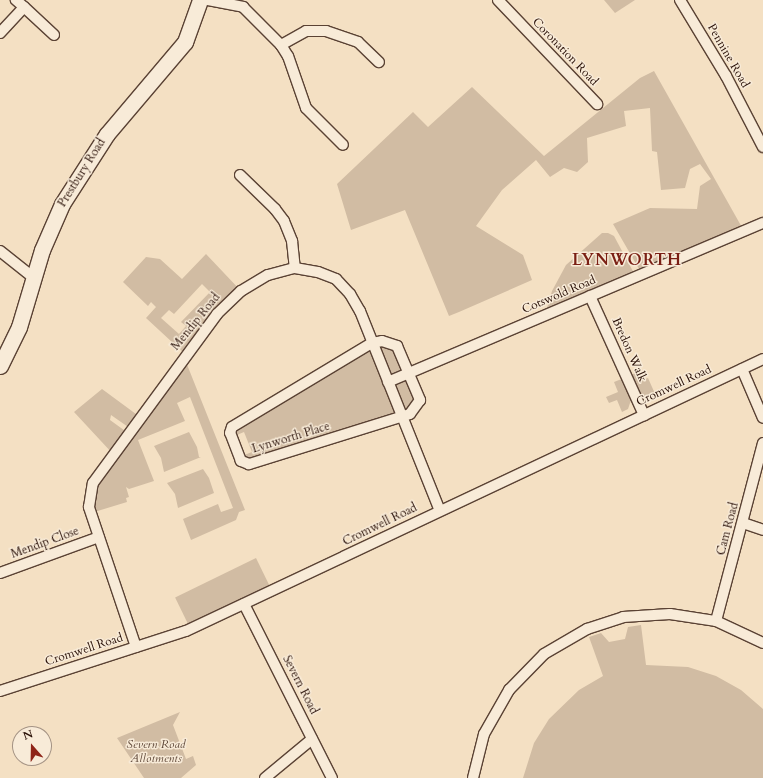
<!DOCTYPE html>
<style>
body{margin:0}
#map{position:relative;width:763px;height:778px;overflow:hidden;background:#f4e0c3;font-family:Cardo,serif}
div>[style]{position:absolute}
[style*='--x']{left:calc(var(--x)*1px);top:calc(var(--y)*1px);width:calc(var(--w)*1px);rotate:calc(var(--a)*1deg)}
.green>*{inset:0;background:#d1bca3;transform-origin:0 0}
.roads{filter:drop-shadow(1px 0 #5a4234) drop-shadow(-1px 0 #5a4234) drop-shadow(0 1px #5a4234) drop-shadow(0 -1px #5a4234)}
.street>*{height:10px;margin:-5px;padding:0 5px;transform-origin:5px;border-radius:5px;background:#f8ebd8}
.secondary>*{height:15px;margin:-7.5px;padding:0 7.5px;transform-origin:7.5px;border-radius:7.5px;background:#f8ebd8}
span{translate:-50% -50%;white-space:nowrap;text-align:center;line-height:1.15;-webkit-text-stroke:3px #f8ebd8;paint-order:stroke}
.street-label{font-size:12px;color:#270e05}
.park-label{font-size:12px;color:#624b3c;font-style:italic}
.district-label{font-size:16px;color:#7a1f14;font-weight:700;letter-spacing:1px}
.north{position:absolute;left:12px;top:726px;width:40px;height:40px;box-sizing:border-box;background:#f8ebd8;border:1px solid #a49384;border-radius:50%;rotate:340deg;font-size:11px;font-weight:700;line-height:16px;text-align:center;color:#270e05}
.north::after{content:'';display:block;margin:auto;width:14px;height:18px;background:#8f2418;clip-path:polygon(50% 0,100% 100%,50% 72%,0 100%)}
</style>
<div id="map">
<div class="green">
<i style="clip-path:polygon(604px 0,635px 0,615px 13px)"></i>
<i style="clip-path:polygon(654px 71px,744px 231px,642px 274px,613px 224px,650px 208px,697px 209px,700px 186px,711px 179px,700px 164px,690px 169px,685px 188px,661px 190px,657px 152px,652px 151px,650px 108px,624px 111px,626px 126px,587px 138px,588px 162px,577px 172px,564px 168px,550px 177px,536px 160px,502px 190px,476px 226px,523px 255px,532px 280px,459px 312px,449px 316px,405px 210px,351px 230px,337px 184px,413px 112px,428px 127px,472px 87px,544px 156px,640px 78px)"></i>
<i style="clip-path:polygon(602px 233px,608px 233px,614px 236px,636px 277px,545px 315px,552px 291px,566px 265px)"></i>
<i style="clip-path:polygon(evenodd,206px 254px,241px 291px,186px 355px,146px 318px,156px 307px,151px 302px,148px 306px,123px 282px,146px 257px,160px 259px,182px 279px,206px 254px,202px 284px,210px 292px,181px 322px,186px 326px,179px 334px,161px 318px,169px 310px,174px 314px,202px 284px)"></i>
<i style="clip-path:polygon(372px 343px,397px 346px,417px 407px,249px 464px,239px 457px,252px 452px,244px 432px,232px 437px,230px 430px)"></i>
<i style="clip-path:polygon(evenodd,184px 357px,245px 510px,239px 512px,236px 520px,191px 540px,183px 519px,218px 504px,221px 512px,233px 508px,190px 397px,177px 403px,185px 421px,138px 440px,154px 481px,129px 489px,126px 487px,129px 497px,126px 498px,127px 502px,91px 513px,89px 502px,113px 454px,74px 412px,102px 389px,140px 417px,184px 357px,111px 415px,131px 429px,128px 433px,110px 420px,111px 415px)"></i>
<i style="clip-path:polygon(639px 371px,643px 380px,648px 378px,656px 396px,649px 399px,637px 394px,629px 376px)"></i>
<i style="clip-path:polygon(624px 378px,632px 397px,628px 409px,622px 412px,617px 400px,609px 403px,606px 397px,618px 392px,614px 382px)"></i>
<i style="clip-path:polygon(189px 432px,197px 447px,199px 457px,201px 457px,164px 472px,161px 458px,154px 446px)"></i>
<i style="clip-path:polygon(203px 469px,209px 478px,214px 493px,178px 508px,175px 494px,167px 483px)"></i>
<i style="left:256px;top:558px;width:37px;height:90px;rotate:64deg"></i>
<i style="clip-path:polygon(641px 625px,646px 665px,688px 667px,716px 676px,741px 690px,763px 709px,763px 778px,523px 778px,534px 743px,549px 719px,579px 690px,603px 676px,589px 637px,601px 633px,609px 642px,625px 639px,628px 627px)"></i>
<i style="clip-path:polygon(180px 712px,173px 725px,186px 759px,193px 756px,196px 765px,181px 778px,144px 778px,117px 738px)"></i>
</div>
<div class="roads">
<div class="street">
<i style="--x:208;--y:0;--w:36;--a:11"></i>
<i style="--x:243;--y:7;--w:54;--a:45"></i>
<i style="--x:281;--y:45;--w:13;--a:58"></i>
<i style="--x:288;--y:56;--w:55;--a:70.9"></i>
<i style="--x:306;--y:108;--w:52;--a:45"></i>
<i style="--x:498;--y:0;--w:144;--a:46.4"></i>
<i style="--x:680;--y:0;--w:89;--a:58.8"></i>
<i style="--x:726;--y:76;--w:80;--a:62.5"></i>
<i style="--x:24;--y:7;--w:41;--a:43"></i>
<i style="--x:0;--y:33;--w:35;--a:-47"></i>
<i style="--x:24;--y:7;--w:11;--a:-139"></i>
<i style="--x:281;--y:45;--w:29;--a:-29"></i>
<i style="--x:306;--y:31;--w:20;--a:0"></i>
<i style="--x:326;--y:31;--w:34;--a:19"></i>
<i style="--x:358;--y:42;--w:29;--a:44"></i>
<i style="--x:240;--y:175;--w:49;--a:44.2"></i>
<i style="--x:275;--y:209;--w:15;--a:53"></i>
<i style="--x:284;--y:221;--w:22;--a:68"></i>
<i style="--x:292;--y:241;--w:27;--a:84"></i>
<i style="--x:0;--y:251;--w:43;--a:38.5"></i>
<i style="--x:590;--y:296;--w:131;--a:65.6"></i>
<i style="--x:382;--y:341;--w:16;--a:18"></i>
<i style="--x:397;--y:346;--w:59;--a:66.9"></i>
<i style="--x:420;--y:400;--w:17;--a:126"></i>
<i style="--x:410;--y:414;--w:169;--a:162.7"></i>
<i style="--x:249;--y:464;--w:9;--a:-159"></i>
<i style="--x:241;--y:461;--w:30;--a:-111"></i>
<i style="--x:230;--y:433;--w:6;--a:-72"></i>
<i style="--x:232;--y:427;--w:163;--a:-31"></i>
<i style="--x:372;--y:343;--w:10;--a:-11"></i>
<i style="--x:742;--y:369;--w:53;--a:66.8"></i>
<i style="--x:388;--y:382;--w:407;--a:-23"></i>
<i style="--x:743;--y:523;--w:21;--a:19"></i>
<i style="--x:0;--y:573;--w:105;--a:-20"></i>
<i style="--x:244;--y:604;--w:195;--a:63.2"></i>
<i style="--x:716;--y:621;--w:184;--a:-75.2"></i>
<i style="--x:136;--y:647;--w:148;--a:-108.6"></i>
<i style="--x:89;--y:507;--w:24;--a:-81"></i>
<i style="--x:93;--y:483;--w:210;--a:-53.7"></i>
<i style="--x:217;--y:314;--w:33;--a:-44"></i>
<i style="--x:241;--y:291;--w:31;--a:-31"></i>
<i style="--x:268;--y:275;--w:28;--a:-15"></i>
<i style="--x:295;--y:268;--w:23;--a:10"></i>
<i style="--x:318;--y:272;--w:19;--a:21"></i>
<i style="--x:336;--y:279;--w:21;--a:47"></i>
<i style="--x:350;--y:294;--w:20;--a:60"></i>
<i style="--x:360;--y:311;--w:215;--a:68.2"></i>
<i style="--x:0;--y:691;--w:195;--a:-17.9"></i>
<i style="--x:186;--y:631;--w:638;--a:-25.24"></i>
<i style="--x:265;--y:778;--w:61;--a:-39.7"></i>
<i style="--x:473;--y:778;--w:45;--a:-76"></i>
<i style="--x:484;--y:734;--w:51;--a:-60.4"></i>
<i style="--x:509;--y:690;--w:50;--a:-45.8"></i>
<i style="--x:544;--y:654;--w:50;--a:-30.2"></i>
<i style="--x:587;--y:629;--w:38;--a:-18"></i>
<i style="--x:623;--y:617;--w:47;--a:-3.7"></i>
<i style="--x:670;--y:614;--w:47;--a:8.7"></i>
<i style="--x:716;--y:621;--w:52;--a:25.1"></i>
</div>
<div class="secondary">
<i style="--x:0;--y:366;--w:43;--a:-64"></i>
<i style="--x:19;--y:327;--w:80;--a:-73.4"></i>
<i style="--x:42;--y:250;--w:50;--a:-66.5"></i>
<i style="--x:62;--y:204;--w:83;--a:-57.3"></i>
<i style="--x:107;--y:134;--w:121;--a:-49.7"></i>
<i style="--x:185;--y:42;--w:45;--a:-70.3"></i>
</div>
</div>
<div class="street-label">
<span style="left:565px;top:52px;rotate:46deg">Coronation Road</span>
<span style="left:728px;top:56px;rotate:60deg">Pennine Road</span>
<span style="left:82px;top:173px;rotate:-58deg">Prestbury Road</span>
<span style="left:559px;top:295px;rotate:-23deg">Cotswold Road</span>
<span style="left:196px;top:322px;rotate:-51deg">Mendip Road</span>
<span style="left:629px;top:350px;rotate:66deg">Bredon Walk</span>
<span style="left:674px;top:386px;rotate:-25deg">Cromwell Road</span>
<span style="left:291px;top:438px;rotate:-17deg">Lynworth Place</span>
<span style="left:380px;top:525px;rotate:-26deg">Cromwell Road</span>
<span style="left:728px;top:529px;rotate:-75deg">Cam Road</span>
<span style="left:45px;top:543px;rotate:-20deg">Mendip Close</span>
<span style="left:84px;top:650px;rotate:-18deg">Cromwell Road</span>
<span style="left:300px;top:685px;rotate:63deg">Severn Road</span>
</div>
<div class="park-label">
<span style="left:156px;top:752px">Severn Road<br>Allotments</span>
</div>
<div class="district-label">
<span style="left:627px;top:260px">LYNWORTH</span>
</div>
<div class="north">N</div>
</div>
